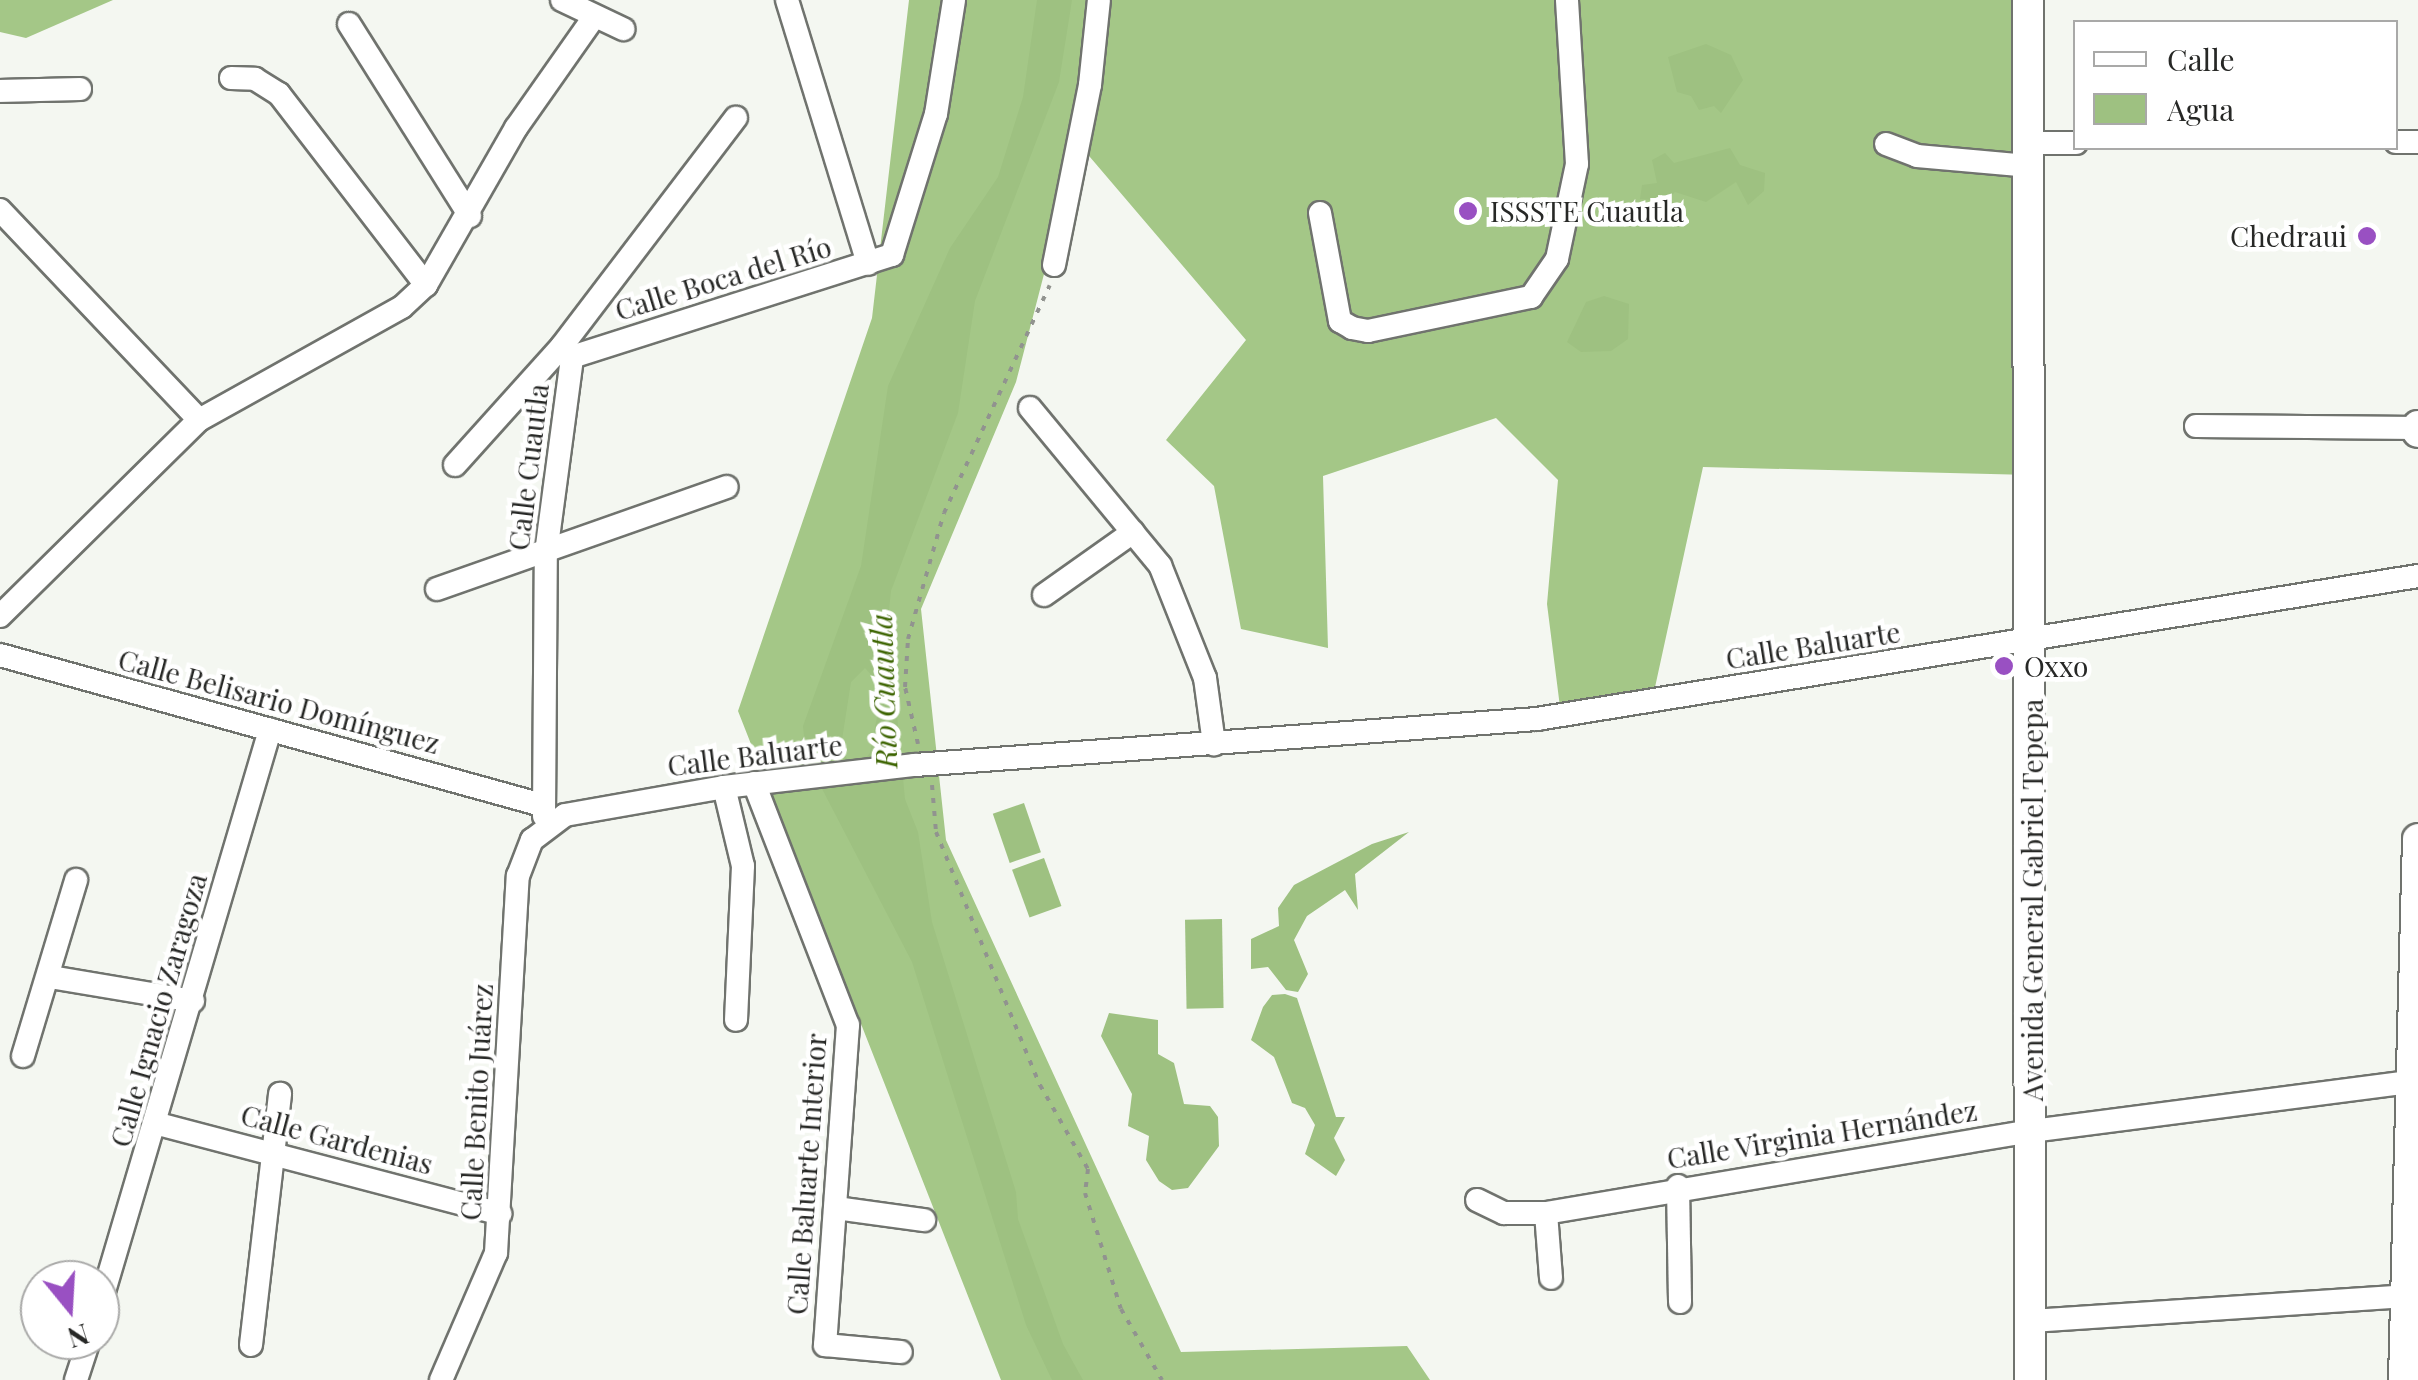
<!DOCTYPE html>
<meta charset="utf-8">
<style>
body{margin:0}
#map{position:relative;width:2418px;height:1380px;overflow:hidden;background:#f4f7f1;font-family:"Playfair Display",serif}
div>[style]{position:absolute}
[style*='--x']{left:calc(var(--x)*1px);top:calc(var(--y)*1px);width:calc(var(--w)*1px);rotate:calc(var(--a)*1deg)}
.forest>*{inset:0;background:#a4c787}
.water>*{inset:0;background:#9ec181;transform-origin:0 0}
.path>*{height:4px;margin-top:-2px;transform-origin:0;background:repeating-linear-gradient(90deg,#91938f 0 5px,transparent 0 13px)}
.roads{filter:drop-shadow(2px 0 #70736e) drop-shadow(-2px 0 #70736e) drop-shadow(0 2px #70736e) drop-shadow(0 -2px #70736e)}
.minor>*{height:22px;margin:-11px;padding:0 11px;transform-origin:11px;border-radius:11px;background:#fff}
.major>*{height:30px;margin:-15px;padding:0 15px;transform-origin:15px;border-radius:15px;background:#fff}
.dots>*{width:28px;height:28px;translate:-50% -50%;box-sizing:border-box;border:5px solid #fff;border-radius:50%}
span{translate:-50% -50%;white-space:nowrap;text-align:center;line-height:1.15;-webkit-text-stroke:9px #fff;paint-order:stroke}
.poi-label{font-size:28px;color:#272826}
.left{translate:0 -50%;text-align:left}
.right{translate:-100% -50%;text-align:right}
.street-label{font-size:28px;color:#272826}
.water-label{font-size:30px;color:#3c6400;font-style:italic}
.legend{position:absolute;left:2073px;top:20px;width:325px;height:130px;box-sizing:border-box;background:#fff;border:2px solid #a9a9a8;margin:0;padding:12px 18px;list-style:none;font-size:30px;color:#272826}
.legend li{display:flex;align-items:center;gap:20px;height:50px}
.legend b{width:50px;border:2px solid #a9a9a8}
.north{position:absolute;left:20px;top:1260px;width:100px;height:100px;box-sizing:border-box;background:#fff;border:2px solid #a9a9a8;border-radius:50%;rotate:162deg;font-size:28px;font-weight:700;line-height:40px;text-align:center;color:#272826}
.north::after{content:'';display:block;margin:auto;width:35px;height:45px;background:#9950c2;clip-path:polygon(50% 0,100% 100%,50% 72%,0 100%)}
</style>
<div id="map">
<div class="forest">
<i style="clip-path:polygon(0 0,113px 0,26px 38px,0 32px)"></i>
<i style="clip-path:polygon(909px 0,2032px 0,2031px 475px,1703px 467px,1652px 701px,1561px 715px,1547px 604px,1558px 480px,1496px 418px,1323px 476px,1328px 648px,1241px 629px,1214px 486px,1166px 440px,1246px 340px,1078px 143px,1016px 382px,921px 609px,946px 840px,1181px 1352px,1407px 1346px,1430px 1380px,1001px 1380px,738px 711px,872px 318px)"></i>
</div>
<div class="water">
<i style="clip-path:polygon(evenodd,1037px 0,1072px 0,1059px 82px,975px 301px,958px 413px,891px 591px,888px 620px,905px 799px,918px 832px,932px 922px,1016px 1192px,1018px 1219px,1063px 1344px,1083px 1380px,1052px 1380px,1026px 1325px,912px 962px,806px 758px,803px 726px,861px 566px,888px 386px,950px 248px,998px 177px,1023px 97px,1037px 0,865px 668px,875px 679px,877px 717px,870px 753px,859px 766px,848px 761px,841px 746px,851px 682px,865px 668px)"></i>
<i style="clip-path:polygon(1706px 44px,1731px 55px,1743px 80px,1721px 113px,1714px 106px,1699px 110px,1691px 96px,1677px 92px,1668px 57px)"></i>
<i style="clip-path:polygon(1730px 148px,1740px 165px,1765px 173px,1764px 191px,1748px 205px,1736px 182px,1706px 202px,1675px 192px,1670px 197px,1678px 212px,1667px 221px,1654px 200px,1640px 199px,1642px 185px,1657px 183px,1652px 160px,1665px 153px,1674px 163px)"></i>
<i style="clip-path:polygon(1604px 296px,1629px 304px,1628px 339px,1611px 351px,1581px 352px,1567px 342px,1586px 302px)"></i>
<i style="left:1024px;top:803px;width:52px;height:33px;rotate:71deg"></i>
<i style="clip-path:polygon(1409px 832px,1355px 874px,1358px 910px,1345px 890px,1307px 916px,1294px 940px,1308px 974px,1298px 992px,1286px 990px,1268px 967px,1251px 969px,1251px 939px,1279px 926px,1278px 908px,1294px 885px,1372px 844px)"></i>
<i style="left:1044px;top:858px;width:51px;height:34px;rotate:70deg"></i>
<i style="left:1222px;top:919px;width:89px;height:37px;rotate:89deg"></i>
<i style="clip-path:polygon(1285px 994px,1297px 998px,1336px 1117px,1345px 1117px,1334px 1138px,1345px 1160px,1336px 1176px,1305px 1154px,1315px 1125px,1305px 1108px,1292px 1103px,1274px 1057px,1251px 1040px,1263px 1007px,1272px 995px)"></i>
<i style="clip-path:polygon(1109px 1013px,1158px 1020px,1158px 1054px,1174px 1063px,1184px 1104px,1210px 1106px,1218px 1117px,1219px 1146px,1188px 1188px,1172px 1190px,1159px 1181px,1146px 1160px,1149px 1136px,1128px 1126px,1132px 1094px,1101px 1036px)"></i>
</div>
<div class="path">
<i style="--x:918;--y:744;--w:58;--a:-102.8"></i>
<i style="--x:905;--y:687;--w:48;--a:-86.4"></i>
<i style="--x:908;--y:639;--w:131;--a:-74.1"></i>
<i style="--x:944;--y:513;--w:251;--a:-65.1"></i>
<i style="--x:932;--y:785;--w:47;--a:85.1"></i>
<i style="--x:936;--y:832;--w:274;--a:67.7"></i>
<i style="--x:1040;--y:1085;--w:97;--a:60.3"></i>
<i style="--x:1088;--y:1169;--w:24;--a:97"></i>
<i style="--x:1085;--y:1193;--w:121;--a:72.8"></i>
<i style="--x:1121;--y:1309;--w:82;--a:60"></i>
</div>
<div class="roads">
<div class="minor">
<i style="--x:562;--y:0;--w:68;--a:25.4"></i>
<i style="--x:787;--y:0;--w:276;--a:72.9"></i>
<i style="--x:349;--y:24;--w:227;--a:57.8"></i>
<i style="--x:231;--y:78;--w:24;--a:2"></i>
<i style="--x:255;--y:79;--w:28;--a:32"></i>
<i style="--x:279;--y:94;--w:241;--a:52.4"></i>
<i style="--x:0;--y:91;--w:80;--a:-1.4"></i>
<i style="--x:2396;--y:142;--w:22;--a:0"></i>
<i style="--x:2029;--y:143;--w:47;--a:0"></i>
<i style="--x:1886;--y:144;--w:33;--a:21"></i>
<i style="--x:1917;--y:156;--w:111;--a:5.1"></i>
<i style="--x:0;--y:210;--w:289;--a:46.5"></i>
<i style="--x:1320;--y:213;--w:110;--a:79.5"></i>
<i style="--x:1340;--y:321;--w:14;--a:30"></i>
<i style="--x:1352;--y:328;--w:16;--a:11"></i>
<i style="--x:1368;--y:331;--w:167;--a:-11.8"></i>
<i style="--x:1531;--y:297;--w:46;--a:-55.6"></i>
<i style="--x:1557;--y:259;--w:97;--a:-78.1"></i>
<i style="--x:1577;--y:164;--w:164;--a:-93.5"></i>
<i style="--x:1054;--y:265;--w:184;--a:-78.7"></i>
<i style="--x:1090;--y:85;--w:85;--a:-84"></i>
<i style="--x:572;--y:357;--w:336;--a:-17.7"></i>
<i style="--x:892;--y:255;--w:148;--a:-72.7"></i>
<i style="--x:936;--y:114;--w:115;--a:-81"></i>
<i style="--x:1030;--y:408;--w:204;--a:50.4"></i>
<i style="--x:1160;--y:565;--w:122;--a:68.3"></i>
<i style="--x:1205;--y:678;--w:67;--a:82.2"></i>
<i style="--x:2196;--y:426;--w:222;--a:0.5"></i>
<i style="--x:455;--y:465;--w:160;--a:-48"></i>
<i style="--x:562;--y:346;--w:287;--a:-52.7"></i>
<i style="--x:437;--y:589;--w:307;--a:-19.4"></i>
<i style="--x:1044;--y:595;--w:109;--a:-35.3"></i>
<i style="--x:0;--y:616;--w:279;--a:-44.6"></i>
<i style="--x:199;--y:420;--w:232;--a:-29.1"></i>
<i style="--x:402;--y:307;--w:33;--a:-43"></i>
<i style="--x:426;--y:285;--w:181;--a:-60.2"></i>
<i style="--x:516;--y:128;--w:136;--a:-54.9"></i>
<i style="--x:0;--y:655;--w:562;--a:15.47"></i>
<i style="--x:754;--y:783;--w:260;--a:68.8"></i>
<i style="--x:848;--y:1025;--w:321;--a:94.1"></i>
<i style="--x:825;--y:1345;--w:76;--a:5.3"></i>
<i style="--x:724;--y:787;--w:81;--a:76.5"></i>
<i style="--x:743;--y:866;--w:154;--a:92.6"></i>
<i style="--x:544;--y:816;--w:263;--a:-89.6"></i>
<i style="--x:546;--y:553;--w:198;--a:-82.4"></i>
<i style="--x:572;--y:357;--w:12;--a:-132"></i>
<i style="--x:50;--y:977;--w:145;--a:9.5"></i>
<i style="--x:23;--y:1056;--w:184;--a:-73.2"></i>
<i style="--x:158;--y:1124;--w:354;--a:14.7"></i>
<i style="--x:1678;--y:1186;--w:116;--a:89"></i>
<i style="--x:1477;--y:1200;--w:30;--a:26"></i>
<i style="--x:1504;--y:1213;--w:42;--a:0"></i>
<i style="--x:1546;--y:1213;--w:493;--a:-9.6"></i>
<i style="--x:2032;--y:1131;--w:389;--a:-7.4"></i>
<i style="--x:836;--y:1208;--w:89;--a:7.8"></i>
<i style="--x:1546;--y:1213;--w:65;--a:85.6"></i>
<i style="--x:100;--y:1305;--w:600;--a:-73.53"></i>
<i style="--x:2031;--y:1321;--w:376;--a:-3.8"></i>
<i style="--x:251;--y:1345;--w:253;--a:-83.4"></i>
<i style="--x:76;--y:1380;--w:42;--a:-72"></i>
<i style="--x:441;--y:1380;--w:138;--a:-66.6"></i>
<i style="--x:496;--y:1253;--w:378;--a:-86.7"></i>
<i style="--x:518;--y:876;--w:39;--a:-69"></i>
<i style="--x:532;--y:840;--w:41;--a:-37.1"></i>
<i style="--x:565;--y:815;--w:161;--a:-10"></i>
<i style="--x:724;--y:787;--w:192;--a:-6.6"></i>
<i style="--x:915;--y:765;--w:624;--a:-4.23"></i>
<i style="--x:1537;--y:719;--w:893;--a:-9.22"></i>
</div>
<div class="major">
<i style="--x:2028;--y:0;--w:1380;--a:89.92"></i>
<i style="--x:2418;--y:426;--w:6;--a:90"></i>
<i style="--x:2404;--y:1380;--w:541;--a:-88.52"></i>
</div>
</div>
<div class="dots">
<i style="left:1468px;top:211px;background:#9950c2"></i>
<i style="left:2367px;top:236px;background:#9950c2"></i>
<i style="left:2004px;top:666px;background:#9950c2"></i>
</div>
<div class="poi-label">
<span class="left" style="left:1490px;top:211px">ISSSTE Cuautla</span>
<span class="right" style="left:2347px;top:236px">Chedraui</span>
<span class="left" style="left:2024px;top:666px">Oxxo</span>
</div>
<div class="street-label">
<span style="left:723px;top:278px;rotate:-17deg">Calle Boca del Río</span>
<span style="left:528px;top:467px;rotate:-83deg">Calle Cuautla</span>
<span style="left:1813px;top:645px;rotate:-9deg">Calle Baluarte</span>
<span style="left:279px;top:701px;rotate:15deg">Calle Belisario Domínguez</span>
<span style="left:755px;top:755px;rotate:-7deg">Calle Baluarte</span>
<span style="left:2032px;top:900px;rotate:-90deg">Avenida General Gabriel Tepepa</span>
<span style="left:158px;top:1010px;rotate:-74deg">Calle Ignacio Zaragoza</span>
<span style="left:476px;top:1102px;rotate:-87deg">Calle Benito Juárez</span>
<span style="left:1822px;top:1134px;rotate:-9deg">Calle Virginia Hernández</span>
<span style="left:337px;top:1139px;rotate:15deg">Calle Gardenias</span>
<span style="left:806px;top:1174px;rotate:-86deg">Calle Baluarte Interior</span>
</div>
<div class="water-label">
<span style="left:883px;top:691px;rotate:-92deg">Río Cuautla</span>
</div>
<ul class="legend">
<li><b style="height:12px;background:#fff"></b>Calle</li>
<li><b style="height:28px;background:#9ec181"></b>Agua</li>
</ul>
<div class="north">N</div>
</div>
